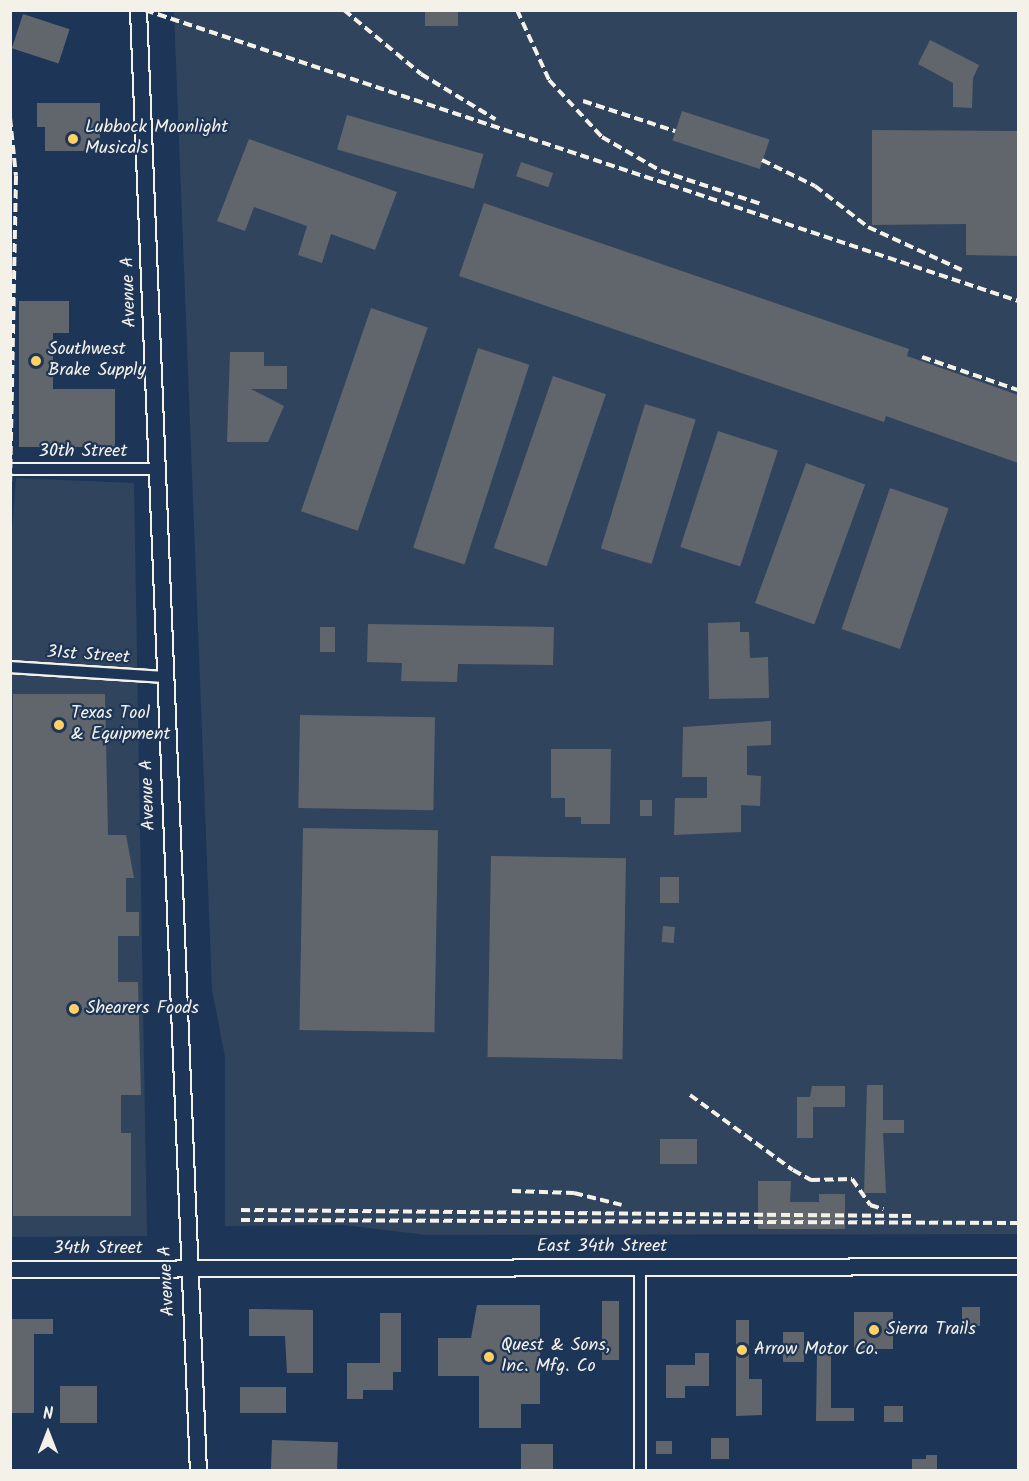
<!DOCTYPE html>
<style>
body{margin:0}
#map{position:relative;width:1029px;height:1481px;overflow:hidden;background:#1d3557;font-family:Kalam,sans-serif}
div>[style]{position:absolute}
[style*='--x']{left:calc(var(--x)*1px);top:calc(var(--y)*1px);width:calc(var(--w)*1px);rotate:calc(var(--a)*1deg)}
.built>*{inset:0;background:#31445d}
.building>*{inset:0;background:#61666c;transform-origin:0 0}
.roads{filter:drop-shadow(2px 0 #f4f1e8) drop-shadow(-2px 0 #f4f1e8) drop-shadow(0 2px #f4f1e8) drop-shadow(0 -2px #f4f1e8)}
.minor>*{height:10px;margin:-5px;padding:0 5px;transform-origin:5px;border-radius:5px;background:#1d3557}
.secondary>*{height:15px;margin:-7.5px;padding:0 7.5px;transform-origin:7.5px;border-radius:7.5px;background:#1d3557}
.rail>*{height:4px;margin-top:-2px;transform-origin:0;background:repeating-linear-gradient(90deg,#f4f1e8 0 9px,transparent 0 13.5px)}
.dots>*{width:16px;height:16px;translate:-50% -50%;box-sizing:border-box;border:3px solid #1d3557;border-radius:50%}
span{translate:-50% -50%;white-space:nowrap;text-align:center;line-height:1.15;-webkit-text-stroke:4.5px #1d3557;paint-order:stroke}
.poi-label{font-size:18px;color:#f4f1e8}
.left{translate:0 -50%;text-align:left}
.street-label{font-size:18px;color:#f4f1e8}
.frame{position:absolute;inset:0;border:12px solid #f4f1e8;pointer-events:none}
.north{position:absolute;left:18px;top:1403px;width:60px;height:60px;-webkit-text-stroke:4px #1d3557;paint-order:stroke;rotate:0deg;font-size:16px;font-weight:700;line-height:24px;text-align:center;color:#f4f1e8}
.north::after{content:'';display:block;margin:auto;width:21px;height:27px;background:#f4f1e8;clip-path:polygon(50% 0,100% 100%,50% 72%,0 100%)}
</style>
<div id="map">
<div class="built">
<i style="clip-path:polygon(174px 11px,1018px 11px,1018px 1234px,426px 1235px,344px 1225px,225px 1226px,225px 1057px,212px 990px)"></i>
<i style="clip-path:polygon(16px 478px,134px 483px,147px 1236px,11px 1237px,10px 558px)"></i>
</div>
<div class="building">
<i style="left:425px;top:10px;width:33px;height:16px"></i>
<i style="left:23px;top:14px;width:49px;height:36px;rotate:18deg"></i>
<i style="clip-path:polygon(930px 40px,979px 65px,973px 78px,972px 108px,953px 107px,953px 83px,918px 64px)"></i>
<i style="clip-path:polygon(37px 103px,100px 103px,100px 151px,45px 151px,45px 127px,37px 127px)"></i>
<i style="left:682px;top:111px;width:92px;height:31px;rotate:18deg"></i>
<i style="left:347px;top:115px;width:142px;height:36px;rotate:16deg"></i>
<i style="clip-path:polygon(872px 130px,1018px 131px,1018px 256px,966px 255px,966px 224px,872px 225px)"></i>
<i style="clip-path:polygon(249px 139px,397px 192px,375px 250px,331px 234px,322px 263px,298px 255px,307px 226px,254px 207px,245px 231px,217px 221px)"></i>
<i style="left:521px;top:162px;width:34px;height:15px;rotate:19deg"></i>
<i style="clip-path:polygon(484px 203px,909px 349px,907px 356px,1018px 395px,1018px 463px,886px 416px,884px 422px,459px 276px)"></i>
<i style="clip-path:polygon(19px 301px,69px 301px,69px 333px,53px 333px,53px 389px,115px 389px,115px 447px,19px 447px)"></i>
<i style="left:371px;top:308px;width:60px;height:215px;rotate:19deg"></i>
<i style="left:478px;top:348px;width:54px;height:210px;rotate:18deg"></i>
<i style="clip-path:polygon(230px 352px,264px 352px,264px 366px,287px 366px,287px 389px,251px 389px,284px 406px,268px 442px,227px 442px)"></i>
<i style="left:553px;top:376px;width:56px;height:182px;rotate:19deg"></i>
<i style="left:645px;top:404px;width:53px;height:151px;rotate:17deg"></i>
<i style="left:718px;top:431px;width:63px;height:122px;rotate:18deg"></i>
<i style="left:806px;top:463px;width:63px;height:149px;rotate:20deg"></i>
<i style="left:890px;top:488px;width:62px;height:149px;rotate:19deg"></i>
<i style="clip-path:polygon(740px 622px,740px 632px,749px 632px,750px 658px,768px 657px,769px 698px,709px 699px,708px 623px)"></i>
<i style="clip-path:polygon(368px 624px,554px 627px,553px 665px,458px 664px,457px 682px,401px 681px,402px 663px,367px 662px)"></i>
<i style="left:335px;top:627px;width:25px;height:15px;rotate:90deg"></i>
<i style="clip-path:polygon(13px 694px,105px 694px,108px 835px,126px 835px,134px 878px,126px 878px,126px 912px,139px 912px,139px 936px,118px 936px,118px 982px,138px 982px,141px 1095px,121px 1095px,121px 1133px,131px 1133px,131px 1216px,13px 1216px)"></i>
<i style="left:300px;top:715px;width:135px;height:93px;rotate:1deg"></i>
<i style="clip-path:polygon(771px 721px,771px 745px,747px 746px,747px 775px,761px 776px,760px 806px,741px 805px,741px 832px,674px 835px,675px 798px,707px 798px,707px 777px,682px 777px,683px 727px)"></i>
<i style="clip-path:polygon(551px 749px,611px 749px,610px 824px,581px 824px,581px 817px,565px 817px,565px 798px,551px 798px)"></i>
<i style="left:640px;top:800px;width:12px;height:16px"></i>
<i style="left:303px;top:828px;width:135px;height:202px;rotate:1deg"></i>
<i style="left:491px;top:856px;width:135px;height:201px;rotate:1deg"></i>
<i style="left:660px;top:877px;width:19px;height:26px"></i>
<i style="left:663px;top:926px;width:12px;height:16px;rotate:5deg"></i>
<i style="clip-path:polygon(867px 1085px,883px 1085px,883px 1120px,904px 1120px,904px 1133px,883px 1133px,886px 1193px,864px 1193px)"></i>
<i style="clip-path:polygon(812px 1086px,845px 1086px,845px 1107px,813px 1107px,813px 1138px,797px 1138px,797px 1097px,810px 1097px)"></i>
<i style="left:660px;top:1139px;width:37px;height:25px"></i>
<i style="clip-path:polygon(758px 1181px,791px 1181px,790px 1202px,819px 1202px,819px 1194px,845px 1194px,845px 1229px,758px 1229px)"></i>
<i style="left:602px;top:1301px;width:17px;height:59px"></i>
<i style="clip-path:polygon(477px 1305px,540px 1305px,540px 1404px,521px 1404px,521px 1428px,479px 1428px,479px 1376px,438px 1376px,438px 1338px,471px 1338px)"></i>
<i style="left:962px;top:1307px;width:18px;height:19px"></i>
<i style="clip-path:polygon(249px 1309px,313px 1310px,313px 1373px,287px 1373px,285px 1336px,249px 1336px)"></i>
<i style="left:854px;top:1312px;width:39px;height:37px"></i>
<i style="clip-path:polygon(380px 1313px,401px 1313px,401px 1372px,393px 1372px,393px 1390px,363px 1390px,363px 1399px,347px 1399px,347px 1363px,380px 1363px)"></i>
<i style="clip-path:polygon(10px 1319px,53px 1319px,53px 1334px,34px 1334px,34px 1413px,10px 1413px)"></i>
<i style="clip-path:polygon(736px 1320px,749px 1320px,749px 1379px,762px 1379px,762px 1415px,736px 1416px)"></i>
<i style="left:783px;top:1332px;width:21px;height:30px"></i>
<i style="clip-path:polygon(695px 1353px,709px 1353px,709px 1386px,685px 1386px,685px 1398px,666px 1398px,666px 1365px,695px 1365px)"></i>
<i style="clip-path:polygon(817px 1353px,831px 1353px,831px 1408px,854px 1408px,854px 1421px,816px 1421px)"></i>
<i style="left:60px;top:1386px;width:37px;height:37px"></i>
<i style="left:240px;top:1387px;width:46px;height:26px"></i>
<i style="left:884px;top:1406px;width:19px;height:16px"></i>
<i style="left:711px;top:1438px;width:18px;height:21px"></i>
<i style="left:272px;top:1440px;width:66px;height:30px;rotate:2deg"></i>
<i style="left:656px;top:1441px;width:16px;height:13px"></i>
<i style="left:521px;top:1444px;width:32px;height:26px"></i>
<i style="clip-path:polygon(926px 1455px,937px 1455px,937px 1470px,912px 1470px,912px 1459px,926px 1459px)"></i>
</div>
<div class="roads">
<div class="minor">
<i style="--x:10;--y:469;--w:146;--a:0"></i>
<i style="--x:10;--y:667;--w:154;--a:3.7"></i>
<i style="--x:640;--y:1267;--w:203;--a:90"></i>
</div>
<div class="secondary">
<i style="--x:138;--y:10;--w:1461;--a:87.65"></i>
<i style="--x:10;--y:1269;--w:1008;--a:-0.17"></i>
</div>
</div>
<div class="rail">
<i style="--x:145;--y:10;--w:920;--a:18.43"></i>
<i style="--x:344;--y:10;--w:100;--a:39.7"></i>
<i style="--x:421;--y:74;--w:87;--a:31.3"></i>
<i style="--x:517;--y:10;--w:77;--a:65.4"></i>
<i style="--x:549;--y:80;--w:78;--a:47.1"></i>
<i style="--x:602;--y:137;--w:68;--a:30"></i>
<i style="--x:661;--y:171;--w:105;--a:18.3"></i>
<i style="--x:583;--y:101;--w:97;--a:18.1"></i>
<i style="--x:10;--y:118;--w:58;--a:84.1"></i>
<i style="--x:16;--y:176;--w:315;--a:91.1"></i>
<i style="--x:762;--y:160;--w:59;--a:26.1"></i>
<i style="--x:815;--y:186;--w:67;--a:37.7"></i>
<i style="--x:868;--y:227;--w:103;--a:24.6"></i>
<i style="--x:922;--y:357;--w:102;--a:19"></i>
<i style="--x:690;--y:1095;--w:127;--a:36.1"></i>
<i style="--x:793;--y:1170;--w:21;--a:29"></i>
<i style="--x:811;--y:1180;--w:41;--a:-1.4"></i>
<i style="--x:852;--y:1179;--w:32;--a:55"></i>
<i style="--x:870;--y:1205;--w:14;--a:17"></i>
<i style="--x:512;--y:1191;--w:62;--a:1.8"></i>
<i style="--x:574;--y:1193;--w:49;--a:14"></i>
<i style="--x:241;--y:1210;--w:675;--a:0.51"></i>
<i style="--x:241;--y:1220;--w:777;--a:0.22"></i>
</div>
<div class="dots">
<i style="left:73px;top:139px;background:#ffd166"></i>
<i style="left:36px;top:361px;background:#ffd166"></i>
<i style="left:59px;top:725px;background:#ffd166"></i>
<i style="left:74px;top:1009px;background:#ffd166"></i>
<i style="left:874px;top:1330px;background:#ffd166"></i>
<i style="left:742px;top:1350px;background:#ffd166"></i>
<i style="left:489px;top:1357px;background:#ffd166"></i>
</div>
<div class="poi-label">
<span class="left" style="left:85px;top:139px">Lubbock Moonlight<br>Musicals</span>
<span class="left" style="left:48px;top:361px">Southwest<br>Brake Supply</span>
<span class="left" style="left:71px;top:725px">Texas Tool<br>&amp; Equipment</span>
<span class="left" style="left:86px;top:1009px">Shearers Foods</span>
<span class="left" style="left:886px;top:1330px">Sierra Trails</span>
<span class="left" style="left:501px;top:1357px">Quest &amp; Sons,<br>Inc. Mfg. Co</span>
<span class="left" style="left:754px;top:1350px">Arrow Motor Co.</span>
</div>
<div class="street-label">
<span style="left:130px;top:292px;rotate:-92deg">Avenue A</span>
<span style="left:83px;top:452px">30th Street</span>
<span style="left:88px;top:656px;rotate:4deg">31st Street</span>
<span style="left:149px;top:795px;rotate:-92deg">Avenue A</span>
<span style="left:602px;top:1247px">East 34th Street</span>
<span style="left:98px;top:1249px">34th Street</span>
<span style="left:168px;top:1281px;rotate:-93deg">Avenue A</span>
</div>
<div class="frame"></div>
<div class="north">N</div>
</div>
